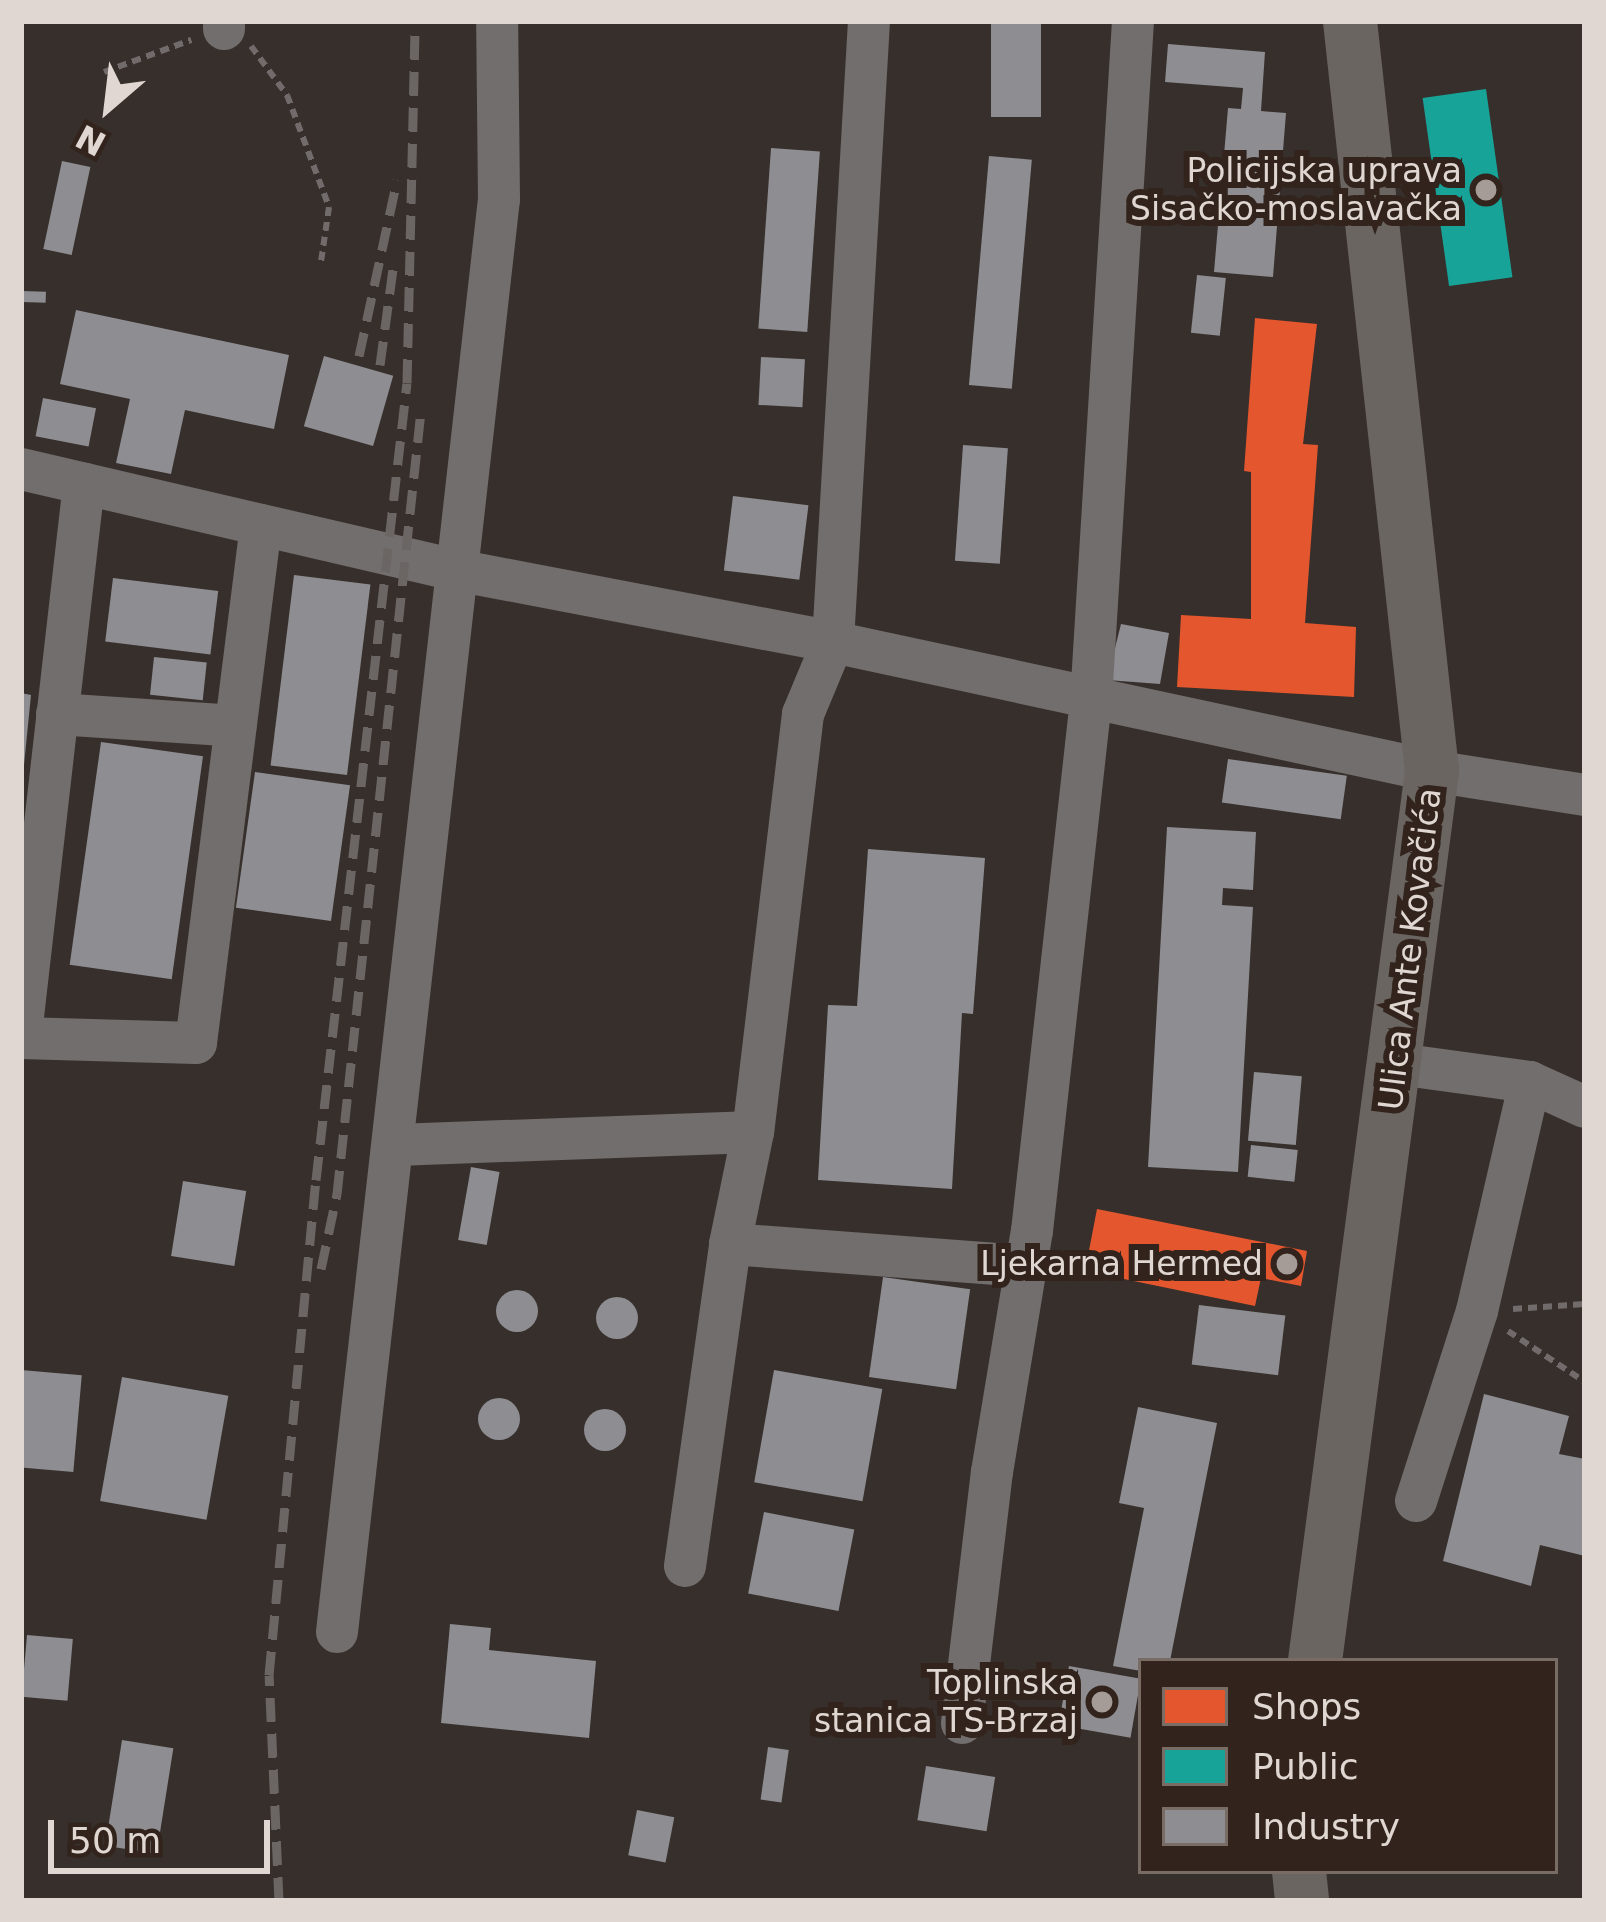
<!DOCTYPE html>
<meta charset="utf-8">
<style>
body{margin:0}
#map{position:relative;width:1606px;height:1922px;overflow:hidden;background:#372f2b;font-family:"DejaVu Sans",sans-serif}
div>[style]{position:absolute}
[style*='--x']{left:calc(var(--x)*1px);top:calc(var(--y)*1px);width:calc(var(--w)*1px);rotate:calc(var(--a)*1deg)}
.shops>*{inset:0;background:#e4572e}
.public>*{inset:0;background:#17a398;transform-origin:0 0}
.industry>*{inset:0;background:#8d8d92;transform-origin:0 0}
.round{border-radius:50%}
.path>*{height:6px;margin-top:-3px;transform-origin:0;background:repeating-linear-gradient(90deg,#716c6b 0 9px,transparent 0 15px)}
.minor>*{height:42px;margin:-21px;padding:0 21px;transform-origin:21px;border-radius:21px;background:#726e6d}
.major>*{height:54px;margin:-27px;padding:0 27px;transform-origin:27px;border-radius:27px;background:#6b6562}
.rail>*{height:9px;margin-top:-4.5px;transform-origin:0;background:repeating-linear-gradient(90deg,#6b6664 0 24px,transparent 0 36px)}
.dots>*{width:33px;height:33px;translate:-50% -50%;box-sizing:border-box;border:6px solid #32241c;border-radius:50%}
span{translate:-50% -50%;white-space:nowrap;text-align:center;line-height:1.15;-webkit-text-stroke:12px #32241c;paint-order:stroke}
.poi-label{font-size:33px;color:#e0d7d2}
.right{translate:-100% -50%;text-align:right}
.street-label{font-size:33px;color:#e0d7d2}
.frame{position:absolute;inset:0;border:24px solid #e0d7d2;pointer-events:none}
.legend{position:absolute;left:1138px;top:1658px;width:420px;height:216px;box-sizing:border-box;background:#32241c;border:3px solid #786c65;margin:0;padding:15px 21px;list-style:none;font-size:36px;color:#e0d7d2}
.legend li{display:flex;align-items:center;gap:24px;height:60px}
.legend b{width:60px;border:3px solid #786c65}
.north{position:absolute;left:48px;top:48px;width:120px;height:120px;-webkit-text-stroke:9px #32241c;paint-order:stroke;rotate:208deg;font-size:33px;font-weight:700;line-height:48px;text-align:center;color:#e0d7d2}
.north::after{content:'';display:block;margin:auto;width:42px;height:54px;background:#e0d7d2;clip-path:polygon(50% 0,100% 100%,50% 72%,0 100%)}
.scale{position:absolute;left:48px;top:1820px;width:222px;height:54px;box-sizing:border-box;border:6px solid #e0d7d2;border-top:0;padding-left:15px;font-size:36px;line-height:42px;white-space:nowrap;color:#e0d7d2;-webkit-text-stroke:9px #32241c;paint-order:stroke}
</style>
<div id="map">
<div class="shops">
<i style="clip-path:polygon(1255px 318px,1317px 324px,1303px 444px,1318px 445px,1305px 623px,1356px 627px,1354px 697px,1177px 687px,1181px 615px,1251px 619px,1251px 472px,1244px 471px)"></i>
<i style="clip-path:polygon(1097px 1209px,1307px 1251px,1301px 1286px,1261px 1278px,1255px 1306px,1085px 1271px)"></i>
</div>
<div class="public">
<i style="left:1486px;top:89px;width:190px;height:64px;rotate:82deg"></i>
</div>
<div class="industry">
<i style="left:991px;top:21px;width:50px;height:96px"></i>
<i style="clip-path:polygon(1168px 44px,1265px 52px,1261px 111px,1286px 113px,1273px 277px,1214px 272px,1228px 108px,1241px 109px,1243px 88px,1165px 82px)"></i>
<i style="left:771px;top:148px;width:49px;height:181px;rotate:4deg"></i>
<i style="left:989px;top:156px;width:43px;height:230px;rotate:5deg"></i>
<i style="left:62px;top:161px;width:29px;height:90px;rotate:12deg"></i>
<i style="left:1197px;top:275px;width:29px;height:58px;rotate:6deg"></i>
<i style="left:22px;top:291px;width:24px;height:11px;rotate:2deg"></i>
<i style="clip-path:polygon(76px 310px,289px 355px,274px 429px,185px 410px,171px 474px,116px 463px,130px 399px,60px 384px)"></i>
<i style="left:324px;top:356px;width:72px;height:73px;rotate:16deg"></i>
<i style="left:761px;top:357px;width:44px;height:48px;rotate:3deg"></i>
<i style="left:43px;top:398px;width:54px;height:39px;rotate:11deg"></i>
<i style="left:963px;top:445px;width:45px;height:116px;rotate:4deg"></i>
<i style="left:733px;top:496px;width:76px;height:75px;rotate:7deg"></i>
<i style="left:294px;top:575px;width:77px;height:192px;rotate:7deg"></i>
<i style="left:113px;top:578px;width:106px;height:64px;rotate:7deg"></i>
<i style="clip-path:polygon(1121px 624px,1169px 633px,1160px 684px,1107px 680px)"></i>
<i style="left:154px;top:657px;width:53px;height:38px;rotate:6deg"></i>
<i style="clip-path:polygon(21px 693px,31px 695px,24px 765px,21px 765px)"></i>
<i style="left:101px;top:742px;width:103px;height:225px;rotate:8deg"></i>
<i style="left:1228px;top:759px;width:120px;height:44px;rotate:8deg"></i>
<i style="left:255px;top:772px;width:96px;height:137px;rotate:8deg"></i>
<i style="clip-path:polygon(1167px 827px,1256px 832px,1253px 890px,1223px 888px,1222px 905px,1253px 907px,1238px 1172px,1148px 1167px)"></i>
<i style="clip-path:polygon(868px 849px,985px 858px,973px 1014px,962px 1013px,952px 1189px,818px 1180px,828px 1005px,857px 1006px)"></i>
<i style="left:1254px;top:1072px;width:48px;height:69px;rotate:5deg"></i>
<i style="left:1251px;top:1145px;width:47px;height:32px;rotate:6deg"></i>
<i style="left:471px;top:1167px;width:29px;height:74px;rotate:10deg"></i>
<i style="left:183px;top:1181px;width:64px;height:76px;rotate:9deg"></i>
<i style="left:883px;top:1277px;width:88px;height:101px;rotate:8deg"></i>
<i class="round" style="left:496px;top:1290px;width:42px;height:42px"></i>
<i class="round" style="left:596px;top:1297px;width:42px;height:42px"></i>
<i style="left:1199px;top:1305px;width:87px;height:60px;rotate:7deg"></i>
<i style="left:21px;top:1370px;width:61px;height:97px;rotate:5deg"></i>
<i style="left:774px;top:1370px;width:110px;height:114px;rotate:10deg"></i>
<i style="left:122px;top:1377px;width:108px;height:126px;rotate:10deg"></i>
<i style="clip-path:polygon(1484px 1394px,1569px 1416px,1559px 1454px,1585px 1459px,1585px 1556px,1540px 1545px,1531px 1586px,1443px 1561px)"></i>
<i class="round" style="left:478px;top:1398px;width:42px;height:42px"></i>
<i style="clip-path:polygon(1138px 1407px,1217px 1423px,1170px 1661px,1141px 1661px,1141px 1671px,1113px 1666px,1144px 1508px,1119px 1503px)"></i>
<i class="round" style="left:584px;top:1409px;width:42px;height:42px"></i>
<i style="left:764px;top:1512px;width:92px;height:83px;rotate:11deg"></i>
<i style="clip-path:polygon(450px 1624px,491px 1628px,489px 1650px,596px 1661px,589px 1738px,441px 1723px)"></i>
<i style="left:27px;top:1635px;width:46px;height:62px;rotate:5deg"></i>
<i style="left:1069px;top:1666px;width:73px;height:60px;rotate:10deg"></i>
<i style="left:122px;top:1740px;width:52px;height:107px;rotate:9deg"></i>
<i style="left:768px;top:1747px;width:21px;height:53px;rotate:8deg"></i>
<i style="left:926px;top:1766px;width:70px;height:55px;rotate:9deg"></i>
<i style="left:637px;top:1810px;width:38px;height:46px;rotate:11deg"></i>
</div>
<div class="path">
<i style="--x:251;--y:46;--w:61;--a:53.7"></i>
<i style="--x:287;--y:95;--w:120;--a:69.4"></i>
<i style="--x:329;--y:207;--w:56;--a:98.3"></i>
<i style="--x:104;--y:72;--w:93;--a:-20.2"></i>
<i style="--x:1513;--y:1309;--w:72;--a:-4"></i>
<i style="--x:1508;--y:1331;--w:92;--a:33.5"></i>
</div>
<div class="minor">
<i style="--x:224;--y:21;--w:8;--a:90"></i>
<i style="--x:869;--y:21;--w:622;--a:93.32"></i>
<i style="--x:833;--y:642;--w:78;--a:112.6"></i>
<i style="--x:803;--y:714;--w:421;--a:96.8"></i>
<i style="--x:753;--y:1132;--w:114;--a:101.6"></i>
<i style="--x:730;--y:1244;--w:297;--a:4.3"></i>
<i style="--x:21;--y:469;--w:447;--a:13.1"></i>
<i style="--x:456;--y:570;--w:384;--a:10.8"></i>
<i style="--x:833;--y:642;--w:613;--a:12.15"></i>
<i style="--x:1432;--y:771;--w:155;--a:8.9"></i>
<i style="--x:57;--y:714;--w:179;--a:3.8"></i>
<i style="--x:21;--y:1034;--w:554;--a:-83.47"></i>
<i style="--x:21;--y:1038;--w:175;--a:1.6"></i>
<i style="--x:196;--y:1043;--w:522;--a:-82.85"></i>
<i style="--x:1398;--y:1064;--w:133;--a:7.8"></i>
<i style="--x:1530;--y:1082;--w:60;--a:24.4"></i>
<i style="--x:396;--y:1145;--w:357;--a:-2.1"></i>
<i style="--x:1416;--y:1501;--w:200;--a:-72.2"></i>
<i style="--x:1477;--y:1311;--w:235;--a:-77"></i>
<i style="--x:685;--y:1566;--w:325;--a:-82"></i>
<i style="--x:337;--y:1632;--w:1442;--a:-83.55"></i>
<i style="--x:499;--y:199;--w:178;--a:-90.6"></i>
<i style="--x:962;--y:1723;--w:253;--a:-83.2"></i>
<i style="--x:992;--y:1472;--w:244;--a:-80.6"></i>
<i style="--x:1032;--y:1231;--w:534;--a:-83.66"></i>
<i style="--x:1091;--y:700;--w:680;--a:-86.46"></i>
</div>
<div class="major">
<i style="--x:1315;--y:1661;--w:898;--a:-82.51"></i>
<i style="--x:1432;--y:771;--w:754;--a:-96.24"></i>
<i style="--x:1299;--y:1871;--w:30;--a:84"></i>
</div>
<div class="rail">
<i style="--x:359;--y:356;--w:180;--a:-77.8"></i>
<i style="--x:380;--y:365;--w:105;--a:-82.3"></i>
<i style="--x:321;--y:1269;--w:77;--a:-78"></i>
<i style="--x:337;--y:1194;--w:787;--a:-83.88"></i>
<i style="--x:279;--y:1901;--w:226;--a:-92.5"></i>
<i style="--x:269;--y:1675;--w:497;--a:-84.6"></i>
<i style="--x:316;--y:1180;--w:802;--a:-83.49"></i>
<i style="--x:407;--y:383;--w:362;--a:-88.7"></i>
</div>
<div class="dots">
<i style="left:1486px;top:190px;background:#a59c98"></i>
<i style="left:1287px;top:1264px;background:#a59c98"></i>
<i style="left:1102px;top:1702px;background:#a59c98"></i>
</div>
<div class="poi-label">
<span class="right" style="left:1462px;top:190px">Policijska uprava<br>Sisačko-moslavačka</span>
<span class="right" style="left:1263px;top:1264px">Ljekarna Hermed</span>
<span class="right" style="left:1078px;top:1702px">Toplinska<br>stanica TS-Brzaj</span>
</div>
<div class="street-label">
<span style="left:1410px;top:949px;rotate:-83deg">Ulica Ante Kovačića</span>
</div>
<div class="frame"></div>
<ul class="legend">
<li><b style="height:33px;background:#e4572e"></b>Shops</li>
<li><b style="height:33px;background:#17a398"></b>Public</li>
<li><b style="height:33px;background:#8d8d92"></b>Industry</li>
</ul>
<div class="north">N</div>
<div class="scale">50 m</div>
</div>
